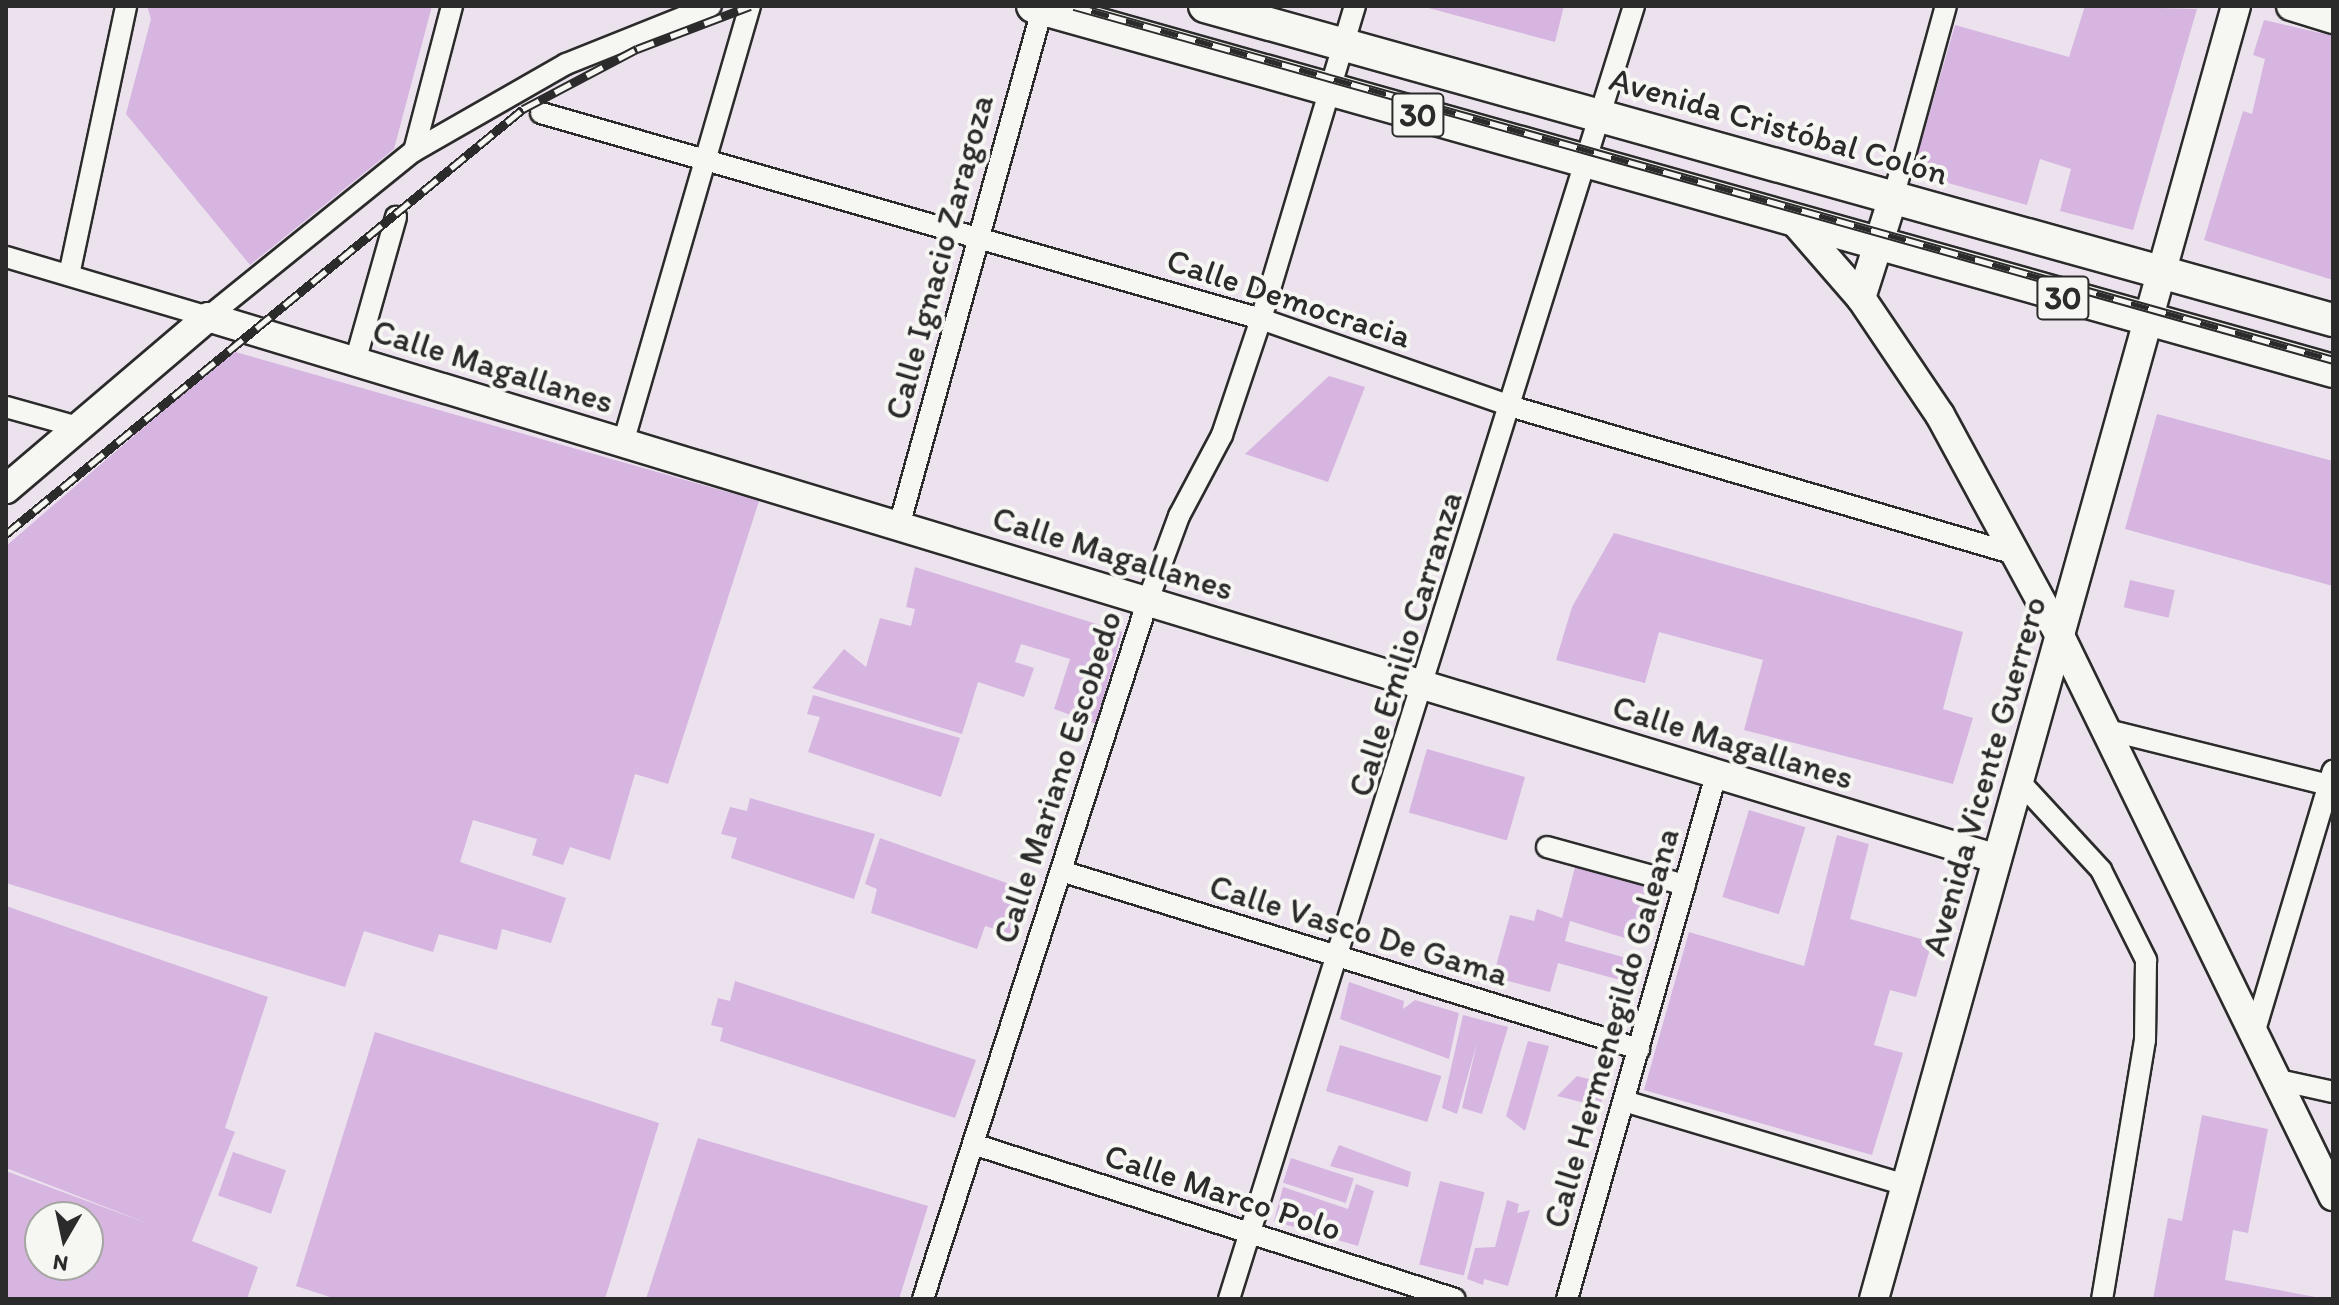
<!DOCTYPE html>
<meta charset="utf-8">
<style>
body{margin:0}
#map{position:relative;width:2339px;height:1305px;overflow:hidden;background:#ece2ed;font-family:Itim,sans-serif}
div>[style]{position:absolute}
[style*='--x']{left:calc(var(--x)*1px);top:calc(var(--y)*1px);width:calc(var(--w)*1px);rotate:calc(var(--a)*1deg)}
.building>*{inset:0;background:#d6b5e1;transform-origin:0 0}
.roads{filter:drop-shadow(2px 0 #2b2b2b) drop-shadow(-2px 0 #2b2b2b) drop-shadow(0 2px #2b2b2b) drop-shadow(0 -2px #2b2b2b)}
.street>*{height:20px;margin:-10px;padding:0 10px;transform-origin:10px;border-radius:10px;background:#f6f6f2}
.secondary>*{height:28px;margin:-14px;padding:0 14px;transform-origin:14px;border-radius:14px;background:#f6f6f2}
.primary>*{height:32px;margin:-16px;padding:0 16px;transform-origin:16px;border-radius:16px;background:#f6f6f2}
.rail>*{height:9px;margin-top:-4.5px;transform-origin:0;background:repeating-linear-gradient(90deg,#f6f6f2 0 18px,#2b2b2b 0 36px);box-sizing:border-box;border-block:2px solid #2b2b2b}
span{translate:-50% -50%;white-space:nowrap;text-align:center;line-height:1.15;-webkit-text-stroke:8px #f6f6f2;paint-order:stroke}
.shield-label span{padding:2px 6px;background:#f6f6f2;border:2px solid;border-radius:6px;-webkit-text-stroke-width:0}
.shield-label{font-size:32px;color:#2b2b2b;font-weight:700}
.street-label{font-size:34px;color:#2b2b2b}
.frame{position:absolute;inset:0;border:8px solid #2b2b2b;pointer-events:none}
.north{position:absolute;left:24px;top:1201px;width:80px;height:80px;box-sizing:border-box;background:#f6f6f2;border:2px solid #a5a5a2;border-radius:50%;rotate:189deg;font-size:22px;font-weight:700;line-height:32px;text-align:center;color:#2b2b2b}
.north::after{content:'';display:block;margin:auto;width:28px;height:36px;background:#2b2b2b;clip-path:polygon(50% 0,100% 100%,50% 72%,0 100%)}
</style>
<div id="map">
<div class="building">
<i style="clip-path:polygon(147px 6px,432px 6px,394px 149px,250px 265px,126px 114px,151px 19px)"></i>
<i style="clip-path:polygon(1421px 6px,1564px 6px,1555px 42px)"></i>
<i style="clip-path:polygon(2085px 6px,2197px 9px,2133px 230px,2060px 211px,2071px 169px,2040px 159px,2027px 205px,1912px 173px,1955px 25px,2069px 57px)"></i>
<i style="clip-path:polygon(2264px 20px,2333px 36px,2333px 280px,2204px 240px,2243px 111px,2252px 114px,2265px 59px,2253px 55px)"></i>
<i style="clip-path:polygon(232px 351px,759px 501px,668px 784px,635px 774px,610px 860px,570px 847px,563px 865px,532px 855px,537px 839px,473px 820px,460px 862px,566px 898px,551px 943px,502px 929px,497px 950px,439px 934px,433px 952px,364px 931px,345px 987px,6px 883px,6px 546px)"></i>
<i style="clip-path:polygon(1329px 376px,1365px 387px,1328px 482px,1245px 454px)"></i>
<i style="clip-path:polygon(2157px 414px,2333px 461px,2333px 586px,2125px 529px)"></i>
<i style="clip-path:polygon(1614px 533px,1963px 632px,1943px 709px,1973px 718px,1953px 784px,1744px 730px,1763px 660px,1659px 632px,1645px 683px,1556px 660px,1572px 607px)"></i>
<i style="clip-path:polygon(915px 567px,1122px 632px,1096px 724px,1054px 709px,1070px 659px,1021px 644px,1015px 662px,1034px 668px,1024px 697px,978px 682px,962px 734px,812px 688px,844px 649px,866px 667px,880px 618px,911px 626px,915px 609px,906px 607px)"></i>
<i style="left:2130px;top:580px;width:46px;height:28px;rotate:13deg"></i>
<i style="clip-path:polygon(813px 695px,960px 738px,941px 797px,808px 752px,820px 717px,807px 714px)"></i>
<i style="left:1427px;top:749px;width:102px;height:66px;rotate:16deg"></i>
<i style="clip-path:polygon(750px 798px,875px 834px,854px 899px,731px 858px,737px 838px,721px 834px,730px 807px,747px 811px)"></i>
<i style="left:1749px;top:810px;width:59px;height:91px;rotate:17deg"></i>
<i style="clip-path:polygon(1837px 835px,1869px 844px,1850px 919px,1932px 942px,1916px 997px,1890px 990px,1874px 1045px,1903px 1053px,1872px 1155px,1644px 1090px,1689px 932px,1804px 966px)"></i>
<i style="clip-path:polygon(880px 838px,1032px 892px,1017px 936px,985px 926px,977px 949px,871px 913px,877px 889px,865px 884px)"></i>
<i style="clip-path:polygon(1576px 863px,1658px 885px,1641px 943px,1570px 921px,1565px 941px,1637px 961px,1631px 983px,1558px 963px,1550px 992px,1493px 977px,1510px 915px,1534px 921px,1537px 909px,1562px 918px)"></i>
<i style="clip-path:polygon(evenodd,6px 906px,268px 997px,225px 1128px,235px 1132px,192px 1241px,258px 1267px,247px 1299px,6px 1299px,6px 1171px,149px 1224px,6px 1168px,6px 906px,40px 1217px,88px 1217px,88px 1265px,40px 1265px,40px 1217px)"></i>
<i style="clip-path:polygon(735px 981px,976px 1060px,955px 1118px,720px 1041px,723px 1028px,711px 1025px,718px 998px,730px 1001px)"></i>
<i style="clip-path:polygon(1349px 982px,1404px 1001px,1403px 1009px,1415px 1000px,1459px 1013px,1449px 1059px,1340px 1019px)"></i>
<i style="clip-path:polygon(1463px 1015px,1508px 1027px,1482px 1114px,1462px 1108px,1477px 1043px,1457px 1114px,1442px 1108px)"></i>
<i style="clip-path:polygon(375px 1032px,659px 1123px,605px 1299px,336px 1299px,296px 1286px)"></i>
<i style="clip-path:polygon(1528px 1041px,1549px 1046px,1525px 1131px,1506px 1116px)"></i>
<i style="left:1340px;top:1045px;width:106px;height:48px;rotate:17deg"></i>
<i style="clip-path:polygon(1577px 1076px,1604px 1083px,1601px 1107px,1557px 1096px)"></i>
<i style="clip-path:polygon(2202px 1115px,2268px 1129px,2248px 1233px,2233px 1230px,2225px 1280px,2326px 1299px,2153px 1299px,2168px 1218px,2182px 1221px)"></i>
<i style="clip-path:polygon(698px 1138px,928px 1206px,899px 1299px,646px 1299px)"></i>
<i style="clip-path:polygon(1339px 1145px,1411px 1172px,1408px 1187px,1330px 1166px)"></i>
<i style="left:233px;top:1152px;width:56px;height:46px;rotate:19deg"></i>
<i style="left:1291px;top:1158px;width:66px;height:26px;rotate:18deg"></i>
<i style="left:1440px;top:1181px;width:46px;height:86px;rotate:14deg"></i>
<i style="clip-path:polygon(1356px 1184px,1374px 1191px,1358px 1246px,1274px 1221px,1283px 1187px,1348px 1209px)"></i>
<i style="clip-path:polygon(1507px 1200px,1519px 1204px,1517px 1213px,1530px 1210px,1508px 1286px,1484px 1279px,1483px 1285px,1467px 1279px,1475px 1248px,1495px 1247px)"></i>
</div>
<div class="roads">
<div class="street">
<i style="--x:541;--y:113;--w:749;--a:15.97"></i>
<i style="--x:1261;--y:319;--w:267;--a:19.2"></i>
<i style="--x:1513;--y:407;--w:523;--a:16.32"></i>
<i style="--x:414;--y:151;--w:150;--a:-75.3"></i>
<i style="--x:1893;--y:198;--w:199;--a:-74.6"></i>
<i style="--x:6;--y:257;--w:211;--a:16.5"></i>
<i style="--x:208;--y:317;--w:265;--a:-38.9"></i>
<i style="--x:414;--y:151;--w:175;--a:-29.8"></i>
<i style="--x:566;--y:64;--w:156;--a:-21.8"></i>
<i style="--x:69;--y:275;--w:275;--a:-78"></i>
<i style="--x:355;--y:362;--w:151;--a:-74.2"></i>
<i style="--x:6;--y:407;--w:75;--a:15.5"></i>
<i style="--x:623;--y:443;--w:455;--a:-73.8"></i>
<i style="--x:899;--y:526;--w:540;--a:-74.52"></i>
<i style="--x:2104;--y:729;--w:236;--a:14"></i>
<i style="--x:2019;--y:781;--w:121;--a:47.3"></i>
<i style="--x:2101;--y:870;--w:101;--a:63.4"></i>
<i style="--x:2146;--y:960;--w:80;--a:90.7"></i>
<i style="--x:2145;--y:1040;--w:263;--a:99.4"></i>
<i style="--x:1547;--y:847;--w:143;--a:15.4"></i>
<i style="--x:1061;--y:871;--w:605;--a:17.12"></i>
<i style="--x:2253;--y:1037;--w:278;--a:-73.3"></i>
<i style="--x:2274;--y:1079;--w:60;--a:12.4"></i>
<i style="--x:1624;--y:1101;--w:294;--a:16.6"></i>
<i style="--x:973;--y:1144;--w:506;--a:17.83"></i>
<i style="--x:923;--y:1299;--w:734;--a:-72.16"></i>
<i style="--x:1148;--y:600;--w:90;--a:-69.7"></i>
<i style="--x:1179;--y:516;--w:92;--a:-62"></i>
<i style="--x:1222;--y:435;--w:122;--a:-71.4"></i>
<i style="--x:1261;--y:319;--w:327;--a:-73.3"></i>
<i style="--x:1229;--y:1299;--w:1355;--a:-72.61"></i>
<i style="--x:1567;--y:1299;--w:545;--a:-74.13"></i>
</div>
<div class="secondary">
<i style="--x:2291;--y:6;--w:44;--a:17.2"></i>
<i style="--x:1794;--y:221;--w:102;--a:49"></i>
<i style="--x:1861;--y:298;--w:141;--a:56"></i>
<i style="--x:1940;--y:415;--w:254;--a:61.5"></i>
<i style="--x:2061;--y:638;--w:621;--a:64.01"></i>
<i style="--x:1861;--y:298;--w:105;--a:-72.3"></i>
<i style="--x:6;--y:489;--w:265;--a:-40.4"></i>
<i style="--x:208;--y:317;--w:1869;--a:16.85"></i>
<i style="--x:1874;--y:1299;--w:1343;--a:-74.36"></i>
</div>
<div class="primary">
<i style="--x:1033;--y:6;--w:1350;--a:15.68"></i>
<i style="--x:1205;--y:6;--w:1171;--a:15.56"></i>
</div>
</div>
<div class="rail">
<i style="--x:1074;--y:6;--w:1308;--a:15.7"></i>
<i style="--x:6;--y:534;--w:669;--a:-39.42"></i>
<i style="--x:523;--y:109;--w:129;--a:-27.8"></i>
<i style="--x:637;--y:49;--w:121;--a:-20.8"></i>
</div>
<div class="shield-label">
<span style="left:1418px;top:115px">30</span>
<span style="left:2063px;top:298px">30</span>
</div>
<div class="street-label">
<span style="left:1779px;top:126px;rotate:16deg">Avenida Cristóbal Colón</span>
<span style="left:939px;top:257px;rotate:-75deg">Calle Ignacio Zaragoza</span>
<span style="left:1289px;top:298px;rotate:18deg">Calle Democracia</span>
<span style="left:493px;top:366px;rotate:17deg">Calle Magallanes</span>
<span style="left:1113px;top:553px;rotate:17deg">Calle Magallanes</span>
<span style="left:1405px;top:644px;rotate:-73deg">Calle Emilio Carranza</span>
<span style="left:1733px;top:742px;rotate:17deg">Calle Magallanes</span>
<span style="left:1984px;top:776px;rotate:-74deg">Avenida Vicente Guerrero</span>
<span style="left:1057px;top:777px;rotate:-72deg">Calle Mariano Escobedo</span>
<span style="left:1359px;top:930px;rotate:17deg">Calle Vasco De Gama</span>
<span style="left:1611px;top:1028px;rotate:-74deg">Calle Hermenegildo Galeana</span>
<span style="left:1223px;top:1192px;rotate:18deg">Calle Marco Polo</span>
</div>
<div class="frame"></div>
<div class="north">N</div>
</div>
